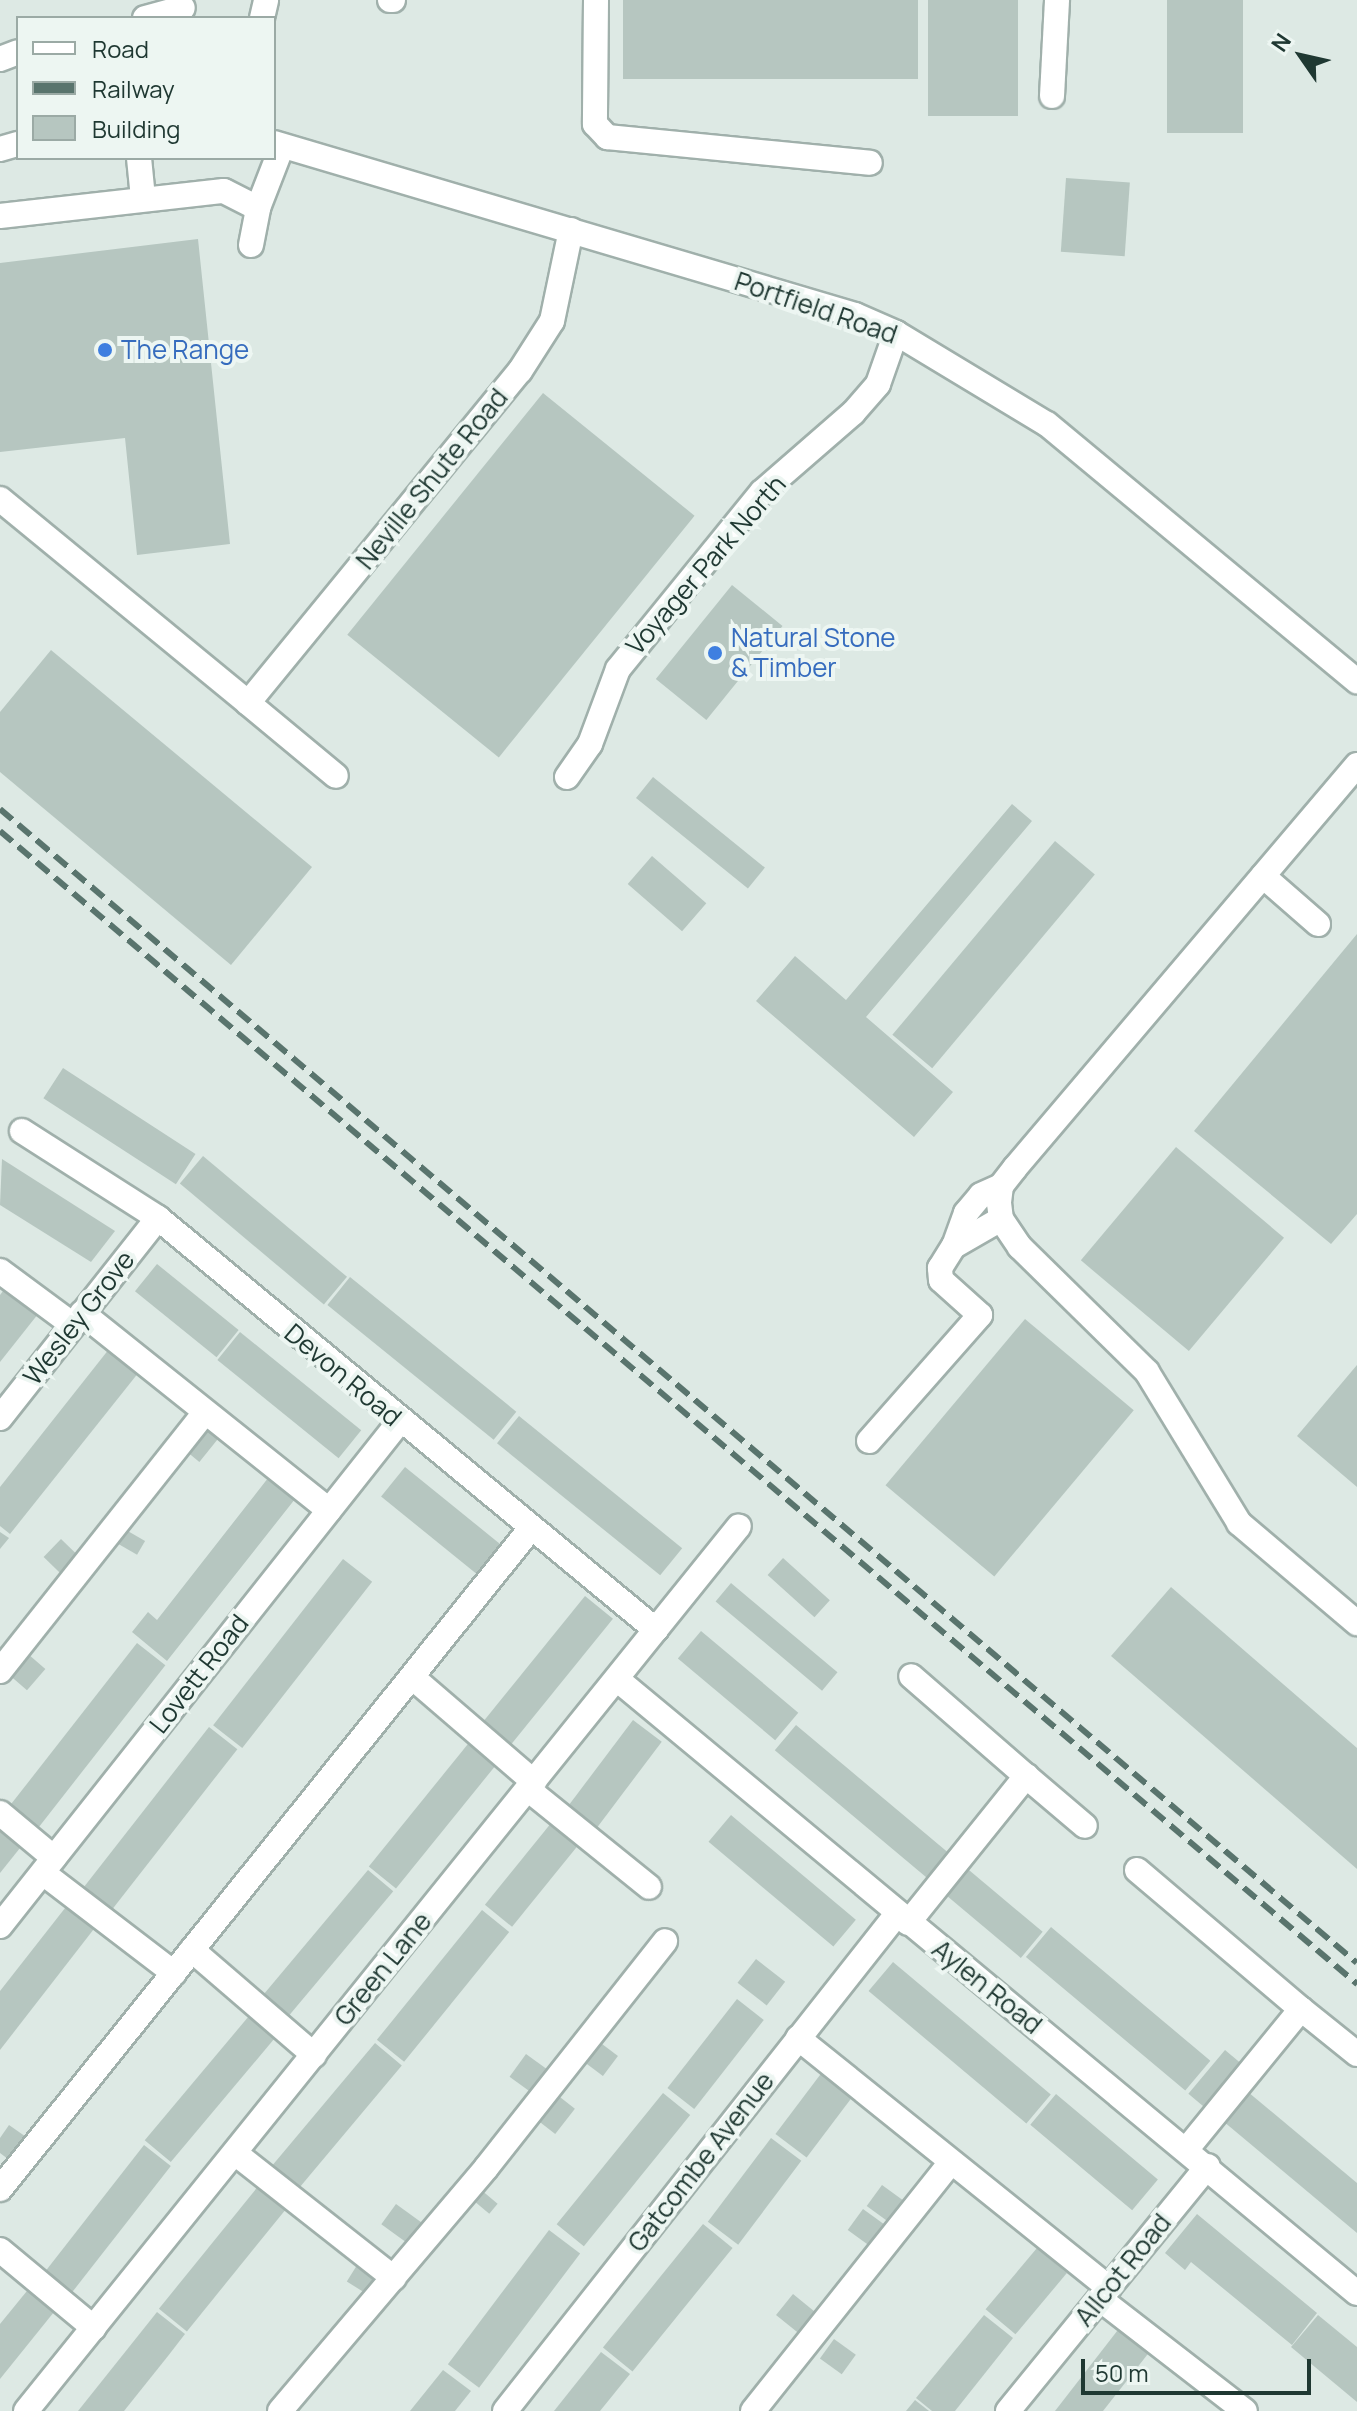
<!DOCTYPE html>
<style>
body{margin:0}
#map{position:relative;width:1357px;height:2411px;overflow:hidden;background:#dde9e4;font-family:Manrope,sans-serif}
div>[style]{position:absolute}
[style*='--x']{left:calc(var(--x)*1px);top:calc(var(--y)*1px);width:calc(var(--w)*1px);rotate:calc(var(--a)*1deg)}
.building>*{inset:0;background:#b6c6c0;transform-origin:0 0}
.roads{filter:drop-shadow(2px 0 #a0b0ab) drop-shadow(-2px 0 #a0b0ab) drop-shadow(0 2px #a0b0ab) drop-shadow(0 -2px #a0b0ab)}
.minor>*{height:24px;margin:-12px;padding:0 12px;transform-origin:12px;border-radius:12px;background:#fff}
.rail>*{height:6px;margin-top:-3px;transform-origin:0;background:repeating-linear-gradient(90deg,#59746d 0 16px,transparent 0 24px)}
.dots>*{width:22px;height:22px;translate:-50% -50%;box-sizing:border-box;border:4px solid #edf6f2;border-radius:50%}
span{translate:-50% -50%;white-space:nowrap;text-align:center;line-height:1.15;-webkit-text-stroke:8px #edf6f2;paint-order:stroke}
.street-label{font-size:26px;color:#1f3832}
.shop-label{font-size:26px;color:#366cbe}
.left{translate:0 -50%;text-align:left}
.legend{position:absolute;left:16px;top:16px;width:260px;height:144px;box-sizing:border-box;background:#edf6f2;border:2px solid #9baaa5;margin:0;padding:10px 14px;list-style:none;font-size:24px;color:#1f3832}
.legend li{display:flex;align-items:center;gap:16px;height:40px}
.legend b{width:40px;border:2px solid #9baaa5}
.north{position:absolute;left:1261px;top:16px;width:80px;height:80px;-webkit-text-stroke:6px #edf6f2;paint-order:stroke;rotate:304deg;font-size:22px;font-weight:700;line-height:32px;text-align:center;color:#1f3832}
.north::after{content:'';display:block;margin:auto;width:28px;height:36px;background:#1f3832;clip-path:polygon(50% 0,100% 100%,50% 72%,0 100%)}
.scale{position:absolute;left:1081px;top:2359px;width:230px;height:36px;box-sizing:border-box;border:4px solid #1f3832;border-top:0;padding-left:10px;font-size:24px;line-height:28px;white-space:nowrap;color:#1f3832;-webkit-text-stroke:6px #edf6f2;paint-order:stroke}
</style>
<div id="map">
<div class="building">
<i style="left:623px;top:0;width:295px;height:79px"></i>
<i style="left:928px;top:0;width:90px;height:116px"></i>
<i style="left:1167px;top:0;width:76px;height:133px"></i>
<i style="left:1066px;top:178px;width:64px;height:74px;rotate:4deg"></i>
<i style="clip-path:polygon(198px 239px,230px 544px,137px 555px,125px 438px,0 452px,0 263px)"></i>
<i style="left:543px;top:393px;width:195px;height:311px;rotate:39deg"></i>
<i style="left:732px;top:585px;width:65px;height:121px;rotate:39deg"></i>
<i style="clip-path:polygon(51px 650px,312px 867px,231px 965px,0 772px,0 712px)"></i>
<i style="left:653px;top:777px;width:144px;height:27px;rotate:39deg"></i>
<i style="clip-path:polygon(1012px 804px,1032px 821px,866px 1017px,953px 1092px,914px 1137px,756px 1001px,795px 956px,846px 1000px)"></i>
<i style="left:1055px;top:841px;width:52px;height:253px;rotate:40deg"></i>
<i style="left:652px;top:856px;width:72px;height:37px;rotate:41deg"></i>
<i style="clip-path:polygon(1357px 934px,1357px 1214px,1331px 1244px,1194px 1131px)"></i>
<i style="left:63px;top:1068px;width:158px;height:36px;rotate:33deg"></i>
<i style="left:1176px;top:1147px;width:141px;height:148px;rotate:40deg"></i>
<i style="left:203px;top:1156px;width:188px;height:36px;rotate:40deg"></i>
<i style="clip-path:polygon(2px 1159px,115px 1231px,91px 1262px,0 1205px)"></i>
<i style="left:157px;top:1264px;width:105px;height:35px;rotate:39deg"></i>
<i style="left:350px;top:1277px;width:214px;height:36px;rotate:39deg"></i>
<i style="clip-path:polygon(9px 1283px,42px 1309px,0 1362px,0 1295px)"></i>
<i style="left:1025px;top:1319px;width:142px;height:217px;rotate:40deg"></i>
<i style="left:240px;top:1332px;width:156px;height:36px;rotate:39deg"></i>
<i style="clip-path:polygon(113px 1344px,143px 1367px,10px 1534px,0 1526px,0 1487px)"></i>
<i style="clip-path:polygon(1357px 1365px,1357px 1487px,1297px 1436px)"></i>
<i style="left:519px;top:1416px;width:210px;height:35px;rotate:39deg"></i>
<i style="left:208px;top:1429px;width:14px;height:31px;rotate:39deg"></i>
<i style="left:405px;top:1467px;width:129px;height:38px;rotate:39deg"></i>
<i style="clip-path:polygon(272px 1473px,299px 1494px,167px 1661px,132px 1632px,148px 1612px,157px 1620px)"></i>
<i style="left:126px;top:1530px;width:22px;height:16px;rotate:30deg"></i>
<i style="clip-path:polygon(0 1532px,9px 1538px,0 1549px)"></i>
<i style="left:61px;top:1539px;width:29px;height:25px;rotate:44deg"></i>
<i style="left:783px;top:1558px;width:63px;height:23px;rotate:42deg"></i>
<i style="left:343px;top:1559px;width:37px;height:211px;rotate:38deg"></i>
<i style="left:731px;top:1583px;width:139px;height:24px;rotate:40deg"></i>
<i style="clip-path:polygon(1171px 1587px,1357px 1748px,1357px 1869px,1111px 1656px)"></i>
<i style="left:585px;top:1596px;width:36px;height:169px;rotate:39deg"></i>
<i style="left:701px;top:1631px;width:127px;height:36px;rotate:40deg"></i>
<i style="left:137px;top:1643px;width:36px;height:213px;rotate:38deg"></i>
<i style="left:28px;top:1654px;width:23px;height:28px;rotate:41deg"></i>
<i style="left:633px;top:1720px;width:36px;height:113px;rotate:37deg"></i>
<i style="left:796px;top:1725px;width:209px;height:33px;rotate:40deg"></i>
<i style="left:209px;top:1727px;width:36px;height:212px;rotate:38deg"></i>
<i style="left:472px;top:1739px;width:35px;height:164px;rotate:39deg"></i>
<i style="left:731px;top:1815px;width:163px;height:35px;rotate:40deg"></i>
<i style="left:556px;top:1817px;width:35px;height:113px;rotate:39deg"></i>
<i style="clip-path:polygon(0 1823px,24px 1843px,0 1873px)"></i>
<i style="left:963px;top:1865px;width:104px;height:34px;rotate:40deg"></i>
<i style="left:368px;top:1870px;width:33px;height:170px;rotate:40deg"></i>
<i style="clip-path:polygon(69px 1903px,97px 1925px,0 2050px,0 1991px)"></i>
<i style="left:482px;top:1910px;width:35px;height:167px;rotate:39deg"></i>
<i style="left:1051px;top:1927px;width:208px;height:39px;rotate:40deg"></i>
<i style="left:756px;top:1959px;width:37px;height:30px;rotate:38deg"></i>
<i style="left:893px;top:1962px;width:206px;height:38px;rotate:40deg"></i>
<i style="left:737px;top:1999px;width:34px;height:113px;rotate:38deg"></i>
<i style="left:254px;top:2010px;width:34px;height:170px;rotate:40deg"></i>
<i style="left:598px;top:2041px;width:25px;height:25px;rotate:37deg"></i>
<i style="left:375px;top:2043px;width:35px;height:166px;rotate:40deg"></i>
<i style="left:1225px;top:2050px;width:30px;height:57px;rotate:40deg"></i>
<i style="left:526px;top:2054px;width:26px;height:28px;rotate:36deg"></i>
<i style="left:823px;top:2071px;width:39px;height:79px;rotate:37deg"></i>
<i style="clip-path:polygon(1242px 2087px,1357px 2183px,1357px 2233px,1217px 2116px)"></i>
<i style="left:663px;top:2093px;width:35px;height:169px;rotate:39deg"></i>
<i style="left:556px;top:2094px;width:24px;height:32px;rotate:38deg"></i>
<i style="left:1056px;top:2094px;width:133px;height:40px;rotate:40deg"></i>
<i style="clip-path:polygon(9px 2125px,29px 2139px,12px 2162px,0 2153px,0 2138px)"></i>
<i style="left:771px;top:2138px;width:38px;height:105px;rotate:37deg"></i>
<i style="left:144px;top:2145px;width:34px;height:169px;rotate:38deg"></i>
<i style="left:264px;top:2179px;width:36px;height:167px;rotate:39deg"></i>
<i style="left:882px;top:2185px;width:31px;height:26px;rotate:36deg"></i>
<i style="left:480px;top:2189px;width:23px;height:13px;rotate:40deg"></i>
<i style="left:396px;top:2204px;width:32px;height:25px;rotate:36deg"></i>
<i style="left:863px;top:2209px;width:32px;height:26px;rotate:36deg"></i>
<i style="clip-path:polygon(1197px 2214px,1317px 2313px,1292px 2345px,1191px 2262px,1185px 2270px,1165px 2253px)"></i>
<i style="left:703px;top:2224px;width:38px;height:159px;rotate:39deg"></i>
<i style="left:549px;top:2230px;width:39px;height:168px;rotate:37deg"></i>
<i style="left:1037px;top:2248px;width:39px;height:80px;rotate:40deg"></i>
<i style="left:359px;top:2262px;width:25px;height:23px;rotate:32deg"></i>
<i style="clip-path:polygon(31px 2286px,58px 2307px,0 2379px,0 2324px)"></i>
<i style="left:793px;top:2294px;width:32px;height:27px;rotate:39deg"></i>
<i style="clip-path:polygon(157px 2312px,185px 2334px,168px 2356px,124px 2411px,78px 2411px)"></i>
<i style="clip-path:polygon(984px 2315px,1013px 2338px,955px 2411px,932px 2411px,916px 2398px)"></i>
<i style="clip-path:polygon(1318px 2315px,1357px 2347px,1357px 2402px,1291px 2347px)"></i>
<i style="clip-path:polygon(1121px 2326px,1151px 2350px,1103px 2411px,1055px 2411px)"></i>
<i style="left:834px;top:2339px;width:27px;height:24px;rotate:36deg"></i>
<i style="clip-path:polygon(601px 2352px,630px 2374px,600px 2411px,554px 2411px)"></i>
<i style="clip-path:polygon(443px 2370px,471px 2391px,455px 2411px,410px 2411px)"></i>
<i style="clip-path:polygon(915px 2400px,929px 2411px,906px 2411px)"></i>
</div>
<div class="roads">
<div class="minor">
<i style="--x:390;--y:0;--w:3;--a:0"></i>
<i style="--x:596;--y:0;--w:124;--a:90.5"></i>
<i style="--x:595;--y:124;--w:18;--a:47"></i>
<i style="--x:607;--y:137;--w:264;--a:5.6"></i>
<i style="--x:145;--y:18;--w:39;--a:-15"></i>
<i style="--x:262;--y:18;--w:18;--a:-77"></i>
<i style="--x:0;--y:59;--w:19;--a:-21"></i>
<i style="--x:1052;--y:96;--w:96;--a:-87"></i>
<i style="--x:274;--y:143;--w:606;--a:16.49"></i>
<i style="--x:855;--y:315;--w:45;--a:23.7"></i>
<i style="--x:896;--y:333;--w:176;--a:31.1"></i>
<i style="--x:1047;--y:424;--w:403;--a:39.7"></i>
<i style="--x:0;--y:149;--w:19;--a:-16"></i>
<i style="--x:139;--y:158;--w:40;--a:84.3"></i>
<i style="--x:0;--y:216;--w:225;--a:-6.4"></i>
<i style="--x:224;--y:191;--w:38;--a:27"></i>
<i style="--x:251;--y:245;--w:38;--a:-79"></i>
<i style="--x:258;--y:208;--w:66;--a:-68.8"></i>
<i style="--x:0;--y:499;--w:321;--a:39.4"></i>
<i style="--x:248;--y:703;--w:429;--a:-50.7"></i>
<i style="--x:520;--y:371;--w:59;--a:-57.4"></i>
<i style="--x:552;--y:321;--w:93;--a:-78.2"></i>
<i style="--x:248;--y:703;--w:114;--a:39.7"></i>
<i style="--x:1357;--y:765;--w:529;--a:130.32"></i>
<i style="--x:1015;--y:1168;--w:23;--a:128"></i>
<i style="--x:1001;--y:1186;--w:17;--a:97"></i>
<i style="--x:999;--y:1203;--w:16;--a:83"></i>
<i style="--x:1001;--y:1219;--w:34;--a:56"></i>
<i style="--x:1020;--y:1247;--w:178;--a:44.5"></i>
<i style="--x:1147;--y:1372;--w:177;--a:58.6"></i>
<i style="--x:1239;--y:1523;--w:155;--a:40.3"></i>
<i style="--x:567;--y:777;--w:40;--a:-55.1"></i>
<i style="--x:590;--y:744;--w:80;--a:-69.5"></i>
<i style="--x:618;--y:669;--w:228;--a:-50.9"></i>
<i style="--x:762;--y:492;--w:121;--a:-41"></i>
<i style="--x:853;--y:413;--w:38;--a:-49"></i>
<i style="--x:878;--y:384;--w:54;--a:-70.6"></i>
<i style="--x:1263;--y:876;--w:73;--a:41.1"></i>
<i style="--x:22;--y:1131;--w:161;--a:32.6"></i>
<i style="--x:158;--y:1218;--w:646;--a:39.6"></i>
<i style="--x:954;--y:1246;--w:35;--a:-70"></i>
<i style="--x:966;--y:1213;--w:23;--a:-50"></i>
<i style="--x:981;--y:1195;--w:22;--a:-24"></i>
<i style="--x:0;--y:1271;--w:91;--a:36.5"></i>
<i style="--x:82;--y:1313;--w:316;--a:38.6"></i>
<i style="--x:0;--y:1418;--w:255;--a:-51.7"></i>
<i style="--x:869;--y:1441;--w:168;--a:-48.6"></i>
<i style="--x:980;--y:1315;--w:52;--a:-138.1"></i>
<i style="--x:941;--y:1280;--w:12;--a:-95"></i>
<i style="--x:940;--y:1268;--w:26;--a:-58"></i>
<i style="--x:954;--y:1246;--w:54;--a:-29.9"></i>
<i style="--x:0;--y:1671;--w:330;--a:-51.6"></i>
<i style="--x:412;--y:1677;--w:161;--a:40.7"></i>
<i style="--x:618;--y:1680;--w:960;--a:39.68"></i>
<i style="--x:1026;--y:1776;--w:77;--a:40.3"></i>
<i style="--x:529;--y:1790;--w:154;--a:38.9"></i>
<i style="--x:0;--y:1813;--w:70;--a:39.8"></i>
<i style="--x:1137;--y:1870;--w:215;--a:40.3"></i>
<i style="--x:1301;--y:2009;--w:181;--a:129.2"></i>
<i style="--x:43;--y:1873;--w:165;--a:37.4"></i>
<i style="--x:908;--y:1923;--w:189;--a:-51.2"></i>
<i style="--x:1026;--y:1776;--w:152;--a:-139"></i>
<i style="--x:0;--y:1926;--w:643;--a:-51.63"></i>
<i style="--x:192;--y:1950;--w:161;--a:40.7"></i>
<i style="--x:1301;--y:2009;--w:72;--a:38.8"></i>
<i style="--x:798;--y:2038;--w:399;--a:38.8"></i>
<i style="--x:235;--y:2153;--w:202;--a:38.2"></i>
<i style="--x:0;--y:2189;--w:848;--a:-51.22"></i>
<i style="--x:0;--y:2250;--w:122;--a:39.7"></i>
<i style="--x:1100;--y:2299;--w:183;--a:37.7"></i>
<i style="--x:26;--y:2411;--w:1136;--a:-51.14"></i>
<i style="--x:280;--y:2411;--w:319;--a:-49.7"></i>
<i style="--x:486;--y:2168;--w:289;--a:-51.7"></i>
<i style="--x:505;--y:2411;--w:633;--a:-51.74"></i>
<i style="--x:753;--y:2411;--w:318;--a:-51.5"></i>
<i style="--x:1008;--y:2411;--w:316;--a:-50.8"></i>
</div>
</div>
<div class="rail">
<i style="--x:0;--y:809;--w:1781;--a:40.38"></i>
<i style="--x:0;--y:831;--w:1781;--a:40.35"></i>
</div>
<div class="dots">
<i style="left:105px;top:350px;background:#3f7fe0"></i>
<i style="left:715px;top:653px;background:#3f7fe0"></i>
</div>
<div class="street-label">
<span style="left:816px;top:308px;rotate:19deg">Portfield Road</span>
<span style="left:432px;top:479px;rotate:-51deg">Neville Shute Road</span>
<span style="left:706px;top:565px;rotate:-49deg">Voyager Park North</span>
<span style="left:79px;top:1318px;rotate:-52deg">Wesley Grove</span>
<span style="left:343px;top:1375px;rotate:40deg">Devon Road</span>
<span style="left:199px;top:1674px;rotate:-52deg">Lovett Road</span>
<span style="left:383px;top:1969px;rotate:-51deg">Green Lane</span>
<span style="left:987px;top:1987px;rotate:39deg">Aylen Road</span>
<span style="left:701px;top:2162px;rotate:-52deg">Gatcombe Avenue</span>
<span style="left:1123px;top:2270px;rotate:-51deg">Allcot Road</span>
</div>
<div class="shop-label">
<span class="left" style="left:121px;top:350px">The Range</span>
<span class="left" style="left:731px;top:653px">Natural Stone<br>&amp; Timber</span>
</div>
<ul class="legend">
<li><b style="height:10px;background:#fff"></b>Road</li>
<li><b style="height:10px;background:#59746d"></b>Railway</li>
<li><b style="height:22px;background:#b6c6c0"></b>Building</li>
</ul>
<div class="north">N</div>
<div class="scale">50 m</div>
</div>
